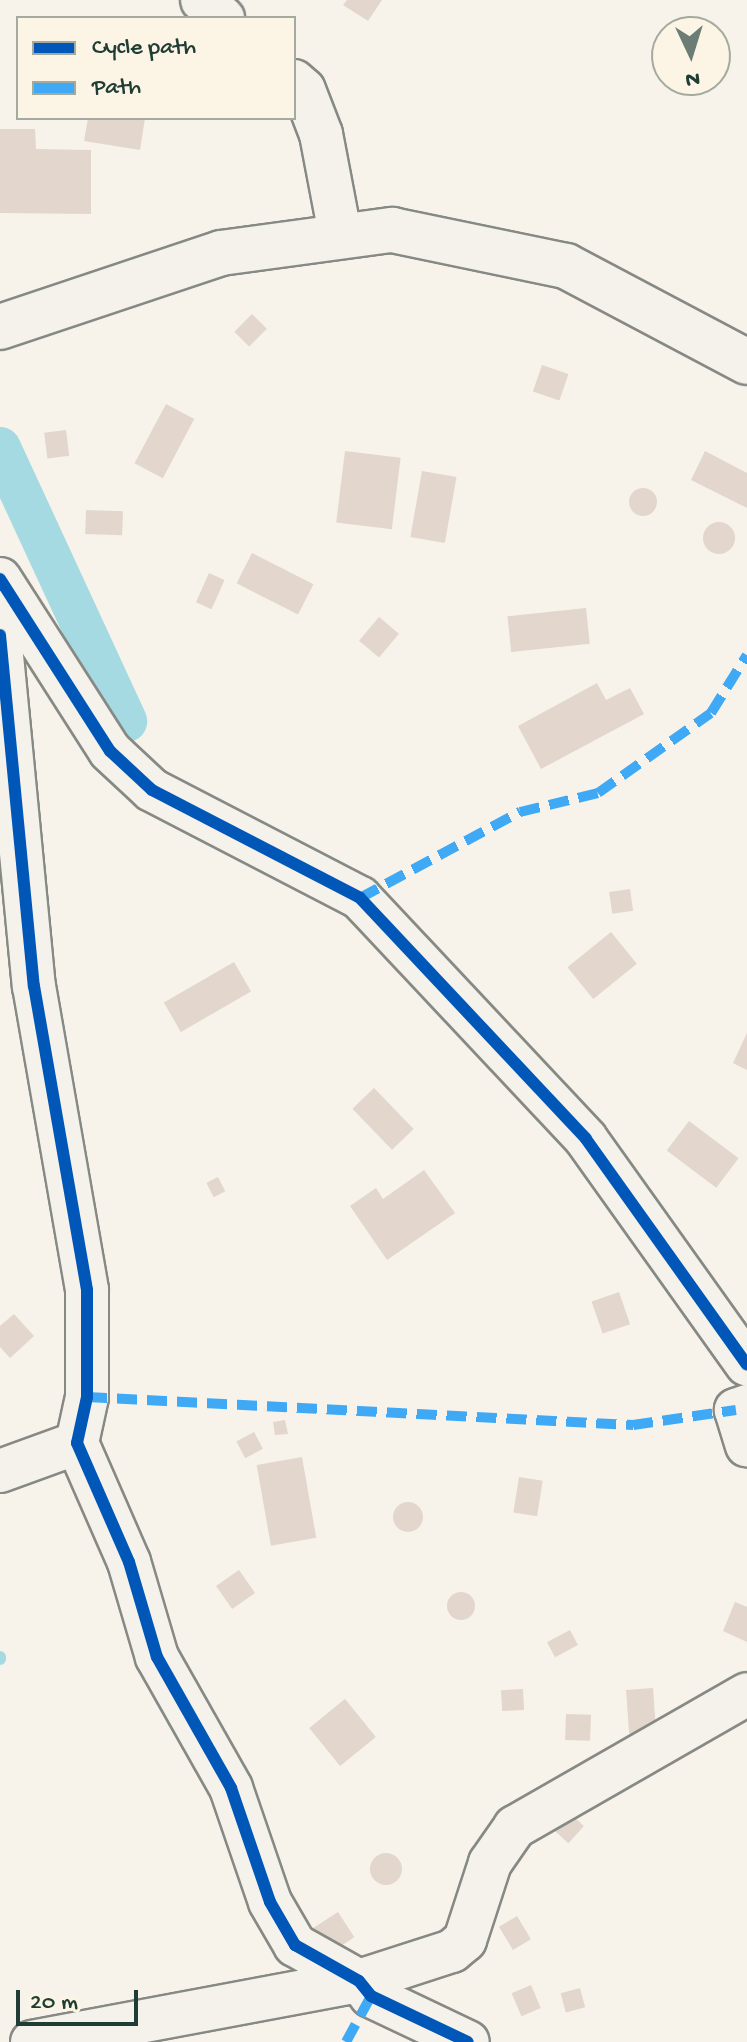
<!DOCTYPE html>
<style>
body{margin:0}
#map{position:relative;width:747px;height:2042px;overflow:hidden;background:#f7f3ea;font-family:"Gochi Hand",sans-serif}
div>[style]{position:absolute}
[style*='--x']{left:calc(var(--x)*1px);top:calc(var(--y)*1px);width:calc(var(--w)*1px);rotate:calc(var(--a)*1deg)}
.stream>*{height:12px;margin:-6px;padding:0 6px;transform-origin:6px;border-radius:6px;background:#a5dae3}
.canal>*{height:42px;margin:-21px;padding:0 21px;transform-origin:21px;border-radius:21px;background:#a5dae3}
.building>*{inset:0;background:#e2d6cd;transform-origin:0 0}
.round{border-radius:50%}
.roads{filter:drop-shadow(2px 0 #868984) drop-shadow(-2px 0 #868984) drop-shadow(0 2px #868984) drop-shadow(0 -2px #868984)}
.street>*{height:42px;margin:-21px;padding:0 21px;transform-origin:21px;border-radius:21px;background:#f5f2ec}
.secondary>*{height:44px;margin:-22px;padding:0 22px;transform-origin:22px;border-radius:22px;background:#f5f2ec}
.quiet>*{height:10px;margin-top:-5px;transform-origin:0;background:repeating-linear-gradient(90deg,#3fa9f5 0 20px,transparent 0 30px)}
.cycleway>*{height:12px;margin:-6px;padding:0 6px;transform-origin:6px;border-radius:6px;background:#0057b8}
span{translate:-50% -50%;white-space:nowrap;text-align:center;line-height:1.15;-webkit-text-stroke:6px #fcf5e5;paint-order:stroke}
.legend{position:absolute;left:16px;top:16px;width:280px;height:104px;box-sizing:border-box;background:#fcf5e5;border:2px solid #a4ab9e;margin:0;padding:10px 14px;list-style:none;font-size:24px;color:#1f3d34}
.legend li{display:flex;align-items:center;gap:16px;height:40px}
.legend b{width:40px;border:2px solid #a4ab9e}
.north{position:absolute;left:651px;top:16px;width:80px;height:80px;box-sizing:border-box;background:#fcf5e5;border:2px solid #a4ab9e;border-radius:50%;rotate:176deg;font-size:22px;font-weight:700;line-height:32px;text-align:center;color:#1f3d34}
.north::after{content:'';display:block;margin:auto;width:28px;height:36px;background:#6b7d74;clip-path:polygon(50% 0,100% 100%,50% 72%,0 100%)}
.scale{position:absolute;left:16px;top:1990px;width:122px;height:36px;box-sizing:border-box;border:4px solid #1f3d34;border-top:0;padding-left:10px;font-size:24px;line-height:28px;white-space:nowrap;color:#1f3d34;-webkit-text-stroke:6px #fcf5e5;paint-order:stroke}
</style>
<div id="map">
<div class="stream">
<i style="--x:0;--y:1657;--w:2;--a:90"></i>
</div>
<div class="canal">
<i style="--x:0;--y:448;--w:301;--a:65.2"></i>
</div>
<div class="building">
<i style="clip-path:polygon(347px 0,382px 0,368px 21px,343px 5px)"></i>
<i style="clip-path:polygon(88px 118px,145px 118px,140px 150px,84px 141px)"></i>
<i style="clip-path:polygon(0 129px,35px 129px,36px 149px,91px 150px,91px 214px,0 213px)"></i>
<i style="left:252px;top:314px;width:21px;height:25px;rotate:45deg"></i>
<i style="left:542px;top:365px;width:28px;height:28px;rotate:19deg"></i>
<i style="left:166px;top:404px;width:32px;height:67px;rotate:28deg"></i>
<i style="left:66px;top:430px;width:26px;height:22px;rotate:83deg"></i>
<i style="left:345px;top:451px;width:56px;height:72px;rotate:7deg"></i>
<i style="clip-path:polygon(705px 451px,747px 473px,747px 508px,691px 480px)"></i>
<i style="left:422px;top:471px;width:35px;height:67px;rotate:10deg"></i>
<i class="round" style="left:629px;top:488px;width:28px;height:28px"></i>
<i style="left:86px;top:510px;width:37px;height:24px;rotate:2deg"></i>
<i class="round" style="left:703px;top:522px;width:32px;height:32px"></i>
<i style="left:252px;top:553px;width:69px;height:34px;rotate:27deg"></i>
<i style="left:209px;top:573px;width:17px;height:32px;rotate:24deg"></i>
<i style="left:586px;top:608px;width:36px;height:79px;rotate:84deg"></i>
<i style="left:379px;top:617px;width:26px;height:31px;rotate:40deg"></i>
<i style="clip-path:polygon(597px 683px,606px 700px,630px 688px,644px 714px,541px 769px,518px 726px)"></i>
<i style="left:630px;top:889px;width:22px;height:21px;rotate:82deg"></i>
<i style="left:611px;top:932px;width:41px;height:56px;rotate:51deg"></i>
<i style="left:234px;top:962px;width:34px;height:81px;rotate:60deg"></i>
<i style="clip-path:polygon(747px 1033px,747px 1070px,733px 1063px)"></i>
<i style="left:374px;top:1088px;width:57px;height:30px;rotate:46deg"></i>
<i style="left:689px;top:1121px;width:62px;height:37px;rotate:37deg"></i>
<i style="clip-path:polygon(424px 1170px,455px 1213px,387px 1260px,350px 1206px,376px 1188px,383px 1199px)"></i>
<i style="left:218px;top:1177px;width:16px;height:13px;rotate:63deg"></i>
<i style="left:619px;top:1292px;width:34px;height:29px;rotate:71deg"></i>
<i style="clip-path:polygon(14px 1314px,34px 1336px,10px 1358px,0 1347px,0 1326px)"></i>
<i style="clip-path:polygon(285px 1420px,288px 1434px,275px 1435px,273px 1422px)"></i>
<i style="left:254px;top:1432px;width:19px;height:20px;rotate:62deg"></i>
<i style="left:302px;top:1457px;width:82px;height:46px;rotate:80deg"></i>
<i style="left:519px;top:1477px;width:24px;height:36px;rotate:9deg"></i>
<i class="round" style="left:393px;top:1502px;width:30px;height:30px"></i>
<i style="left:239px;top:1570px;width:28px;height:28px;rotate:55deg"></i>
<i class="round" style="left:447px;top:1592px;width:28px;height:28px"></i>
<i style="clip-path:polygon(735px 1602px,747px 1607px,747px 1642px,723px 1631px)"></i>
<i style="left:570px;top:1630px;width:17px;height:26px;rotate:62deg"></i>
<i style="left:653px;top:1688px;width:44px;height:27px;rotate:86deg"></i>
<i style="left:523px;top:1689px;width:21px;height:22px;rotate:87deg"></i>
<i style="left:345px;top:1699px;width:49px;height:46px;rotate:51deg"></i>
<i style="left:566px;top:1714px;width:25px;height:26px;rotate:2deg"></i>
<i style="left:566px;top:1810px;width:24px;height:23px;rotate:42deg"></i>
<i class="round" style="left:370px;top:1853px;width:32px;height:32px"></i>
<i style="left:338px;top:1912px;width:30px;height:30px;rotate:57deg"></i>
<i style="left:517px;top:1916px;width:27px;height:21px;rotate:59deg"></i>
<i style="left:531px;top:1985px;width:25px;height:21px;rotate:67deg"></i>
<i style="left:580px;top:1988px;width:20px;height:20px;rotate:75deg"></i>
</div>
<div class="roads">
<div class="street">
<i style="--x:202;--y:0;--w:28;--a:41"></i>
<i style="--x:294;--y:81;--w:13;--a:42"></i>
<i style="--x:304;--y:90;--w:47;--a:68.9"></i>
<i style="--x:321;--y:134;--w:102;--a:79.2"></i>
<i style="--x:0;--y:579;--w:204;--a:57.4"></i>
<i style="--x:110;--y:751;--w:57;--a:42.9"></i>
<i style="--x:152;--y:790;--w:234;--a:27.4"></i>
<i style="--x:360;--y:898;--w:330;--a:46.8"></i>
<i style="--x:586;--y:1139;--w:277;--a:54.5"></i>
<i style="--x:0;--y:635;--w:353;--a:84.5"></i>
<i style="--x:34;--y:986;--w:309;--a:80.1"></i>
<i style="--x:87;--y:1290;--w:107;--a:90"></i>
<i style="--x:87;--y:1397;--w:47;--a:102.3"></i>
<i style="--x:77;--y:1443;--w:130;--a:66.4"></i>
<i style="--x:129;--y:1562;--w:99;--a:73.6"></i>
<i style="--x:157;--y:1657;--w:150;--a:60.5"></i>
<i style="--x:231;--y:1788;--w:120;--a:71.1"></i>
<i style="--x:270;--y:1902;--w:50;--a:59.8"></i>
<i style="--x:295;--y:1945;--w:73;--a:29.4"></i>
<i style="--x:359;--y:1981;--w:19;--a:51"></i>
<i style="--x:371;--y:1996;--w:107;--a:25.4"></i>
<i style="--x:747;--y:1406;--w:12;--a:160"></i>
<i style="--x:736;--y:1410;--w:37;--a:73"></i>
<i style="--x:0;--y:1471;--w:82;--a:-20"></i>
<i style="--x:32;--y:2042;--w:333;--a:-10.6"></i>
<i style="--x:359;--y:1981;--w:98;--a:-17.9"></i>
<i style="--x:452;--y:1951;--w:17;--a:-40"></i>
<i style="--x:465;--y:1940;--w:81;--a:-72"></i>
<i style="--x:490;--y:1863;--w:44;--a:-55.2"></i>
<i style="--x:515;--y:1827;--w:267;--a:-29.8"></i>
</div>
<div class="secondary">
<i style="--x:0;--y:327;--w:233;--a:-18.5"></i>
<i style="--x:221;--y:253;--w:173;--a:-7.7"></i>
<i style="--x:392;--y:230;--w:178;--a:11.7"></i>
<i style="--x:566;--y:266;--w:205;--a:27.9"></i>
</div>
</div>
<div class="quiet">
<i style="--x:360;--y:898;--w:182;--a:-28.3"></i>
<i style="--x:520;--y:812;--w:80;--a:-13.7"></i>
<i style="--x:598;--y:793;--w:138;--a:-35.3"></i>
<i style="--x:711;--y:713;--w:68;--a:-58.2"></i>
<i style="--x:87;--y:1397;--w:547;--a:2.94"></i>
<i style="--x:633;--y:1425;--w:104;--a:-8.3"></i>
<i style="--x:346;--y:2042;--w:52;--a:-61.5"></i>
</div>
<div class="cycleway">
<i style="--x:0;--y:579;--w:204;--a:57.4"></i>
<i style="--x:110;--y:751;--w:57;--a:42.9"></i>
<i style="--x:152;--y:790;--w:234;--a:27.4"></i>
<i style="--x:360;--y:898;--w:330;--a:46.8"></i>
<i style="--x:586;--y:1139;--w:277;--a:54.5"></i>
<i style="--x:0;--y:635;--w:353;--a:84.5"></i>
<i style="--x:34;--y:986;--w:309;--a:80.1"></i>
<i style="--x:87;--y:1290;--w:107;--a:90"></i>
<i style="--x:87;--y:1397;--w:47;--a:102.3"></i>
<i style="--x:77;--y:1443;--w:130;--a:66.4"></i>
<i style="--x:129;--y:1562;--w:99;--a:73.6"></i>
<i style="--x:157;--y:1657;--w:150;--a:60.5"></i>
<i style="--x:231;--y:1788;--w:120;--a:71.1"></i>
<i style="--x:270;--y:1902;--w:50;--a:59.8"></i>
<i style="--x:295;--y:1945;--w:73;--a:29.4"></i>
<i style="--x:359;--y:1981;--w:19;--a:51"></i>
<i style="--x:371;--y:1996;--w:107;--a:25.4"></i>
</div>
<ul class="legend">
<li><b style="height:10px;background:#0057b8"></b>Cycle path</li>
<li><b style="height:10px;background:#3fa9f5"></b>Path</li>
</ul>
<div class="north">N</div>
<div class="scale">20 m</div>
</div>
